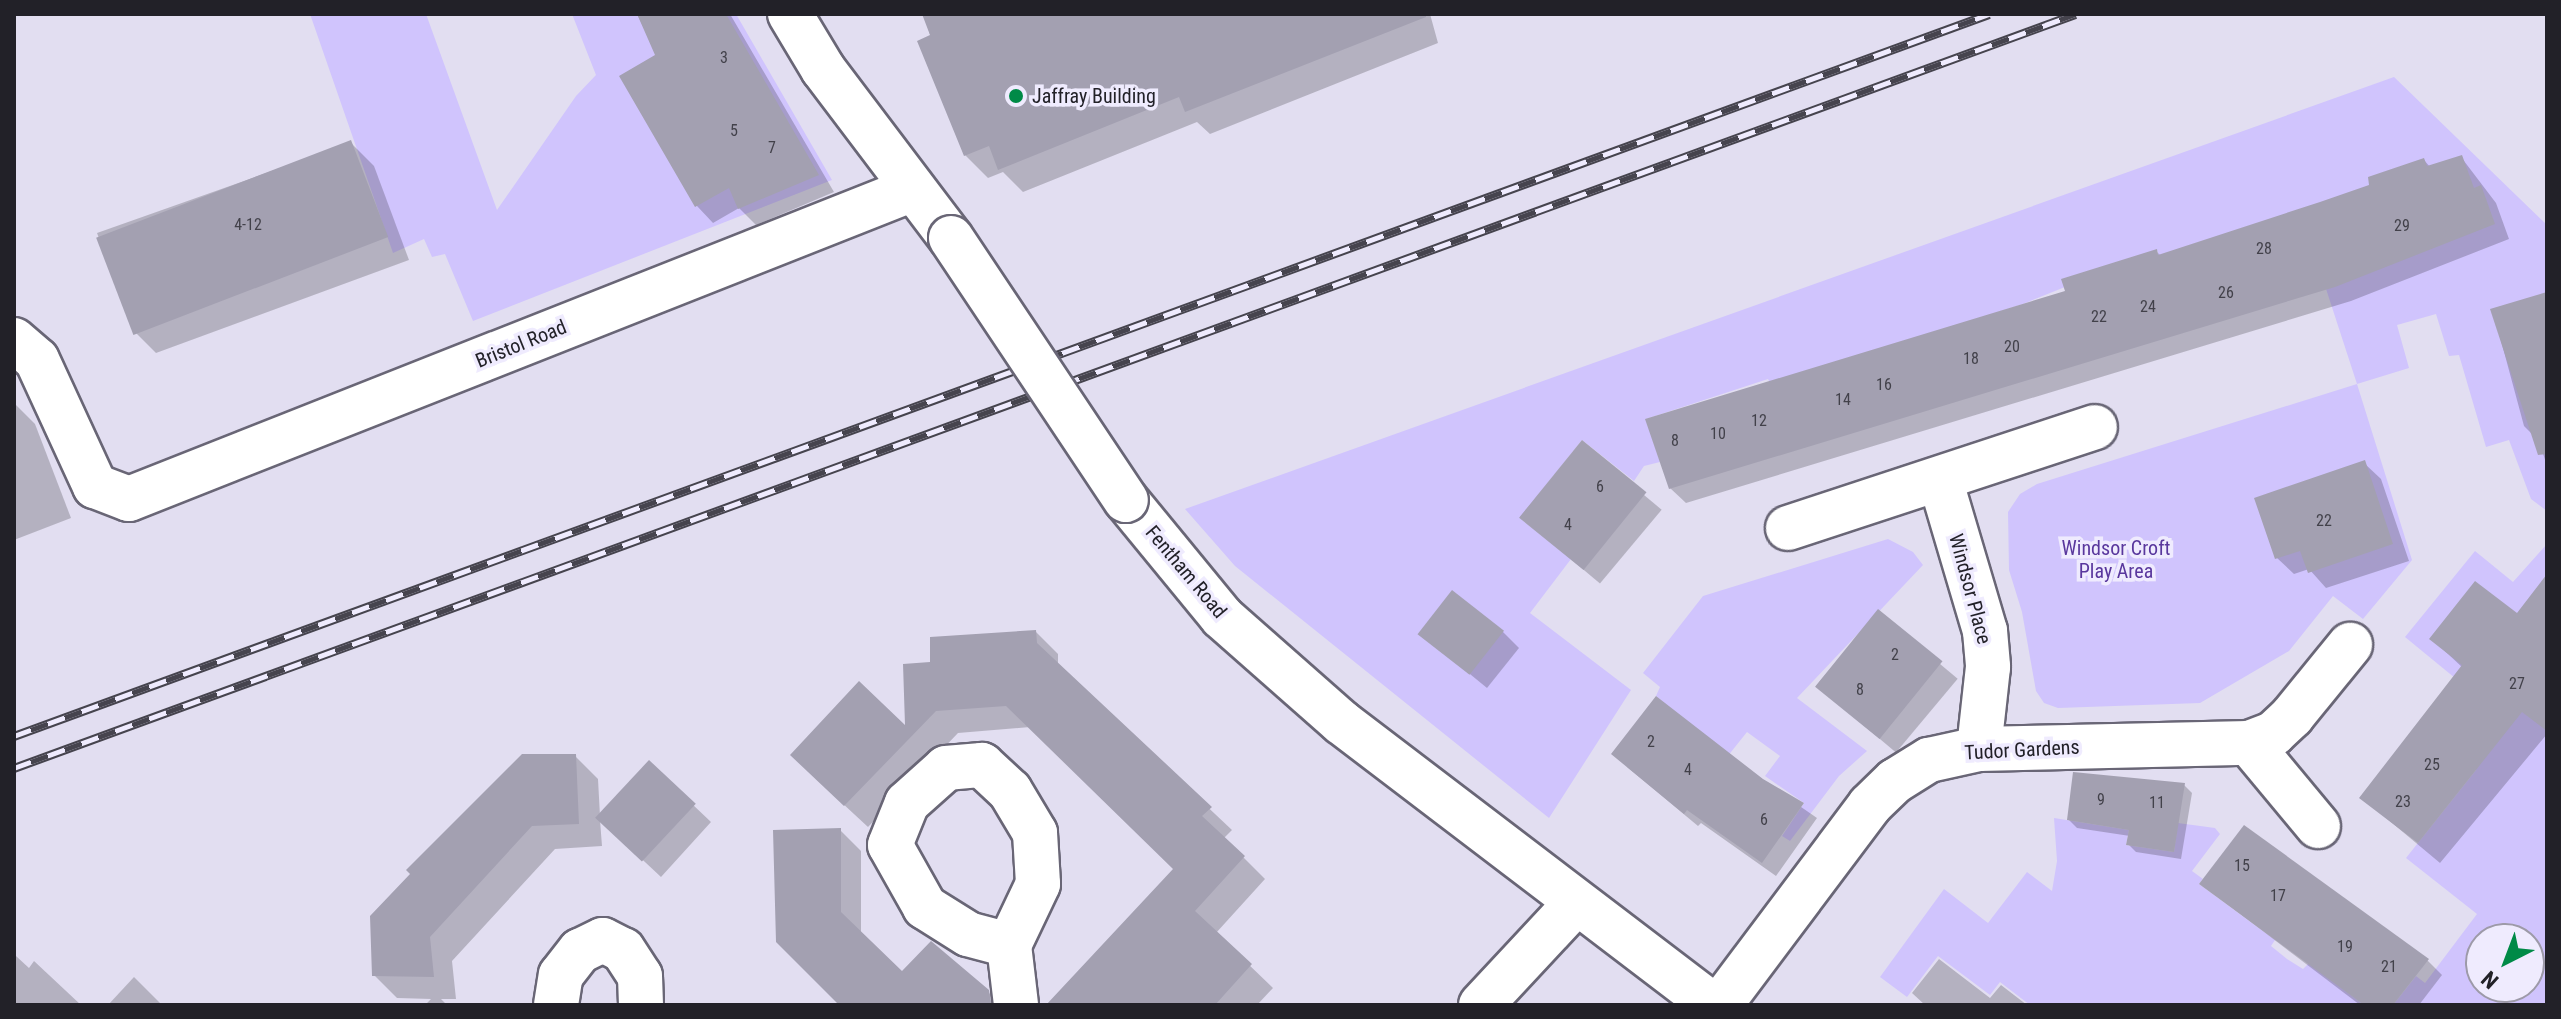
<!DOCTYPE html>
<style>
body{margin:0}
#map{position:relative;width:2561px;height:1019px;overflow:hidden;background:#e2def1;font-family:"Roboto Condensed",sans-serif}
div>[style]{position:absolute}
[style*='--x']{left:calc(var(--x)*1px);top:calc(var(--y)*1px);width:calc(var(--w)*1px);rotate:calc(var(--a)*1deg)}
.green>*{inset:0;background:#d0c4fd}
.shadow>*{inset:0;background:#0003;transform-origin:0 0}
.building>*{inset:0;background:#a3a0b1;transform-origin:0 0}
.roads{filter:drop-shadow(2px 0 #696676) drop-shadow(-2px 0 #696676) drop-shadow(0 2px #696676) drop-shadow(0 -2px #696676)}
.minor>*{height:44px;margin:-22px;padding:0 22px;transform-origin:22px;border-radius:22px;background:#fff}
.rail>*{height:9px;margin-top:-4.5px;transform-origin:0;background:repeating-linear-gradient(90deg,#efebfe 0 18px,#46444e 0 36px);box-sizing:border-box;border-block:2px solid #46444e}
.bridges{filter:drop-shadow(2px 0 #696676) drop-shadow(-2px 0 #696676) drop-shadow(0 2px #696676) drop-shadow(0 -2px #696676)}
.minor-bridge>*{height:44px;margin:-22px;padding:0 22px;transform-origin:22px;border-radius:22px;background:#fff}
.dots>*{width:22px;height:22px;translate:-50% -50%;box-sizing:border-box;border:4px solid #efebfe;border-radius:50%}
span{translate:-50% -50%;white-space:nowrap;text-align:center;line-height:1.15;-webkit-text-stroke:7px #efebfe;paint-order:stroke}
.number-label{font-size:16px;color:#42414a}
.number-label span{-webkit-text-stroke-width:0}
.poi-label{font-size:20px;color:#222128}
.left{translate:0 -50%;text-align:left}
.street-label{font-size:20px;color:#222128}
.park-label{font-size:20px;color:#59379d}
.frame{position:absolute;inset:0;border:16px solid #222128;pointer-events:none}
.north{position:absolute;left:2465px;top:923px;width:80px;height:80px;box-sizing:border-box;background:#efebfe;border:2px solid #9d9aa8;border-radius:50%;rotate:222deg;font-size:22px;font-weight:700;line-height:32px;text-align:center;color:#222128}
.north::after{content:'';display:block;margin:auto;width:28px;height:36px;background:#008a47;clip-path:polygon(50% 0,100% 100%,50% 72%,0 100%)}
</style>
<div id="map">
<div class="green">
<i style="clip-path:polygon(310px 14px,426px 14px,497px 210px,576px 96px,596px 75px,572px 14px,736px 14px,832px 180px,473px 321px,445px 254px,432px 257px,424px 239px,393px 253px)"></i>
<i style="clip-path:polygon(2394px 77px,2547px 225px,2547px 511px,2531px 499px,2509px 440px,2486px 447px,2459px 355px,2449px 356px,2436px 314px,2397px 325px,2409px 368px,2357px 384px,2412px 560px,2363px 619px,2333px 596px,2289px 651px,2200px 703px,2058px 708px,2044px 703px,2036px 691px,2022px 612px,2009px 570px,2008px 512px,2020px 494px,2037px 484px,2357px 384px,2300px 209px,2168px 284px,2157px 250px,2023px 304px,1771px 385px,1768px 379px,1646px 419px,1660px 462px,1644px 466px,1634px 481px,1582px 440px,1520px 518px,1571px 559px,1530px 613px,1631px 690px,1549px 818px,1235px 566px,1185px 509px)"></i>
<i style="clip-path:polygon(1888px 539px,1913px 552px,1923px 565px,1797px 698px,1867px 751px,1839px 776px,1790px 841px,1782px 836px,1804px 803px,1765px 776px,1780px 756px,1747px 732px,1727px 757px,1656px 696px,1660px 687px,1643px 673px,1703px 596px)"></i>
<i style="clip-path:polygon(evenodd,2547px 544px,2547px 1005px,2393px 1005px,2416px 976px,2425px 983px,2477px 914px,2406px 858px,2476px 770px,2455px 678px,2405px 637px,2475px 551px,2513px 582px,2547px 544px,2481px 939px,2529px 939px,2529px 987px,2481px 987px,2481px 939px)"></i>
<i style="clip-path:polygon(2054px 818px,2129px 830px,2126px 845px,2174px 852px,2178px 823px,2215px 828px,2220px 834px,2192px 871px,2203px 879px,2199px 884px,2275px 940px,2271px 946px,2287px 959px,2303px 969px,2309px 963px,2364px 1005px,2030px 1005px,2000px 982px,1990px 995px,1938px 956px,1907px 997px,1880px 977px,1944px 889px,1988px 923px,2027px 872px,2052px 891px,2057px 861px)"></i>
</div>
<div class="shadow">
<i style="clip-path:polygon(637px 14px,730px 14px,834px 192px,756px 225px,739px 208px,713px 223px,697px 206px,622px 77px,658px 56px)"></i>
<i style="clip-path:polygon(924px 14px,1430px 14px,1438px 43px,1210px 134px,1197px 122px,1023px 192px,1003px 172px,988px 178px,965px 155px)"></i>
<i style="clip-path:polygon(351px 143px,374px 166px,409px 260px,156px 353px,133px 330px,97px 233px)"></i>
<i style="clip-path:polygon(2461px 157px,2496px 203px,2509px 239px,2351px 301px,1686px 503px,1670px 488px,2156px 251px,2161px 256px,2372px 186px,2424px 160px,2430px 167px)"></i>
<i style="clip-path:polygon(2547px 294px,2547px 466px,2539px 441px,2524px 426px,2493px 311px)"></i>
<i style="clip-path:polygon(14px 403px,35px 424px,71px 518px,14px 540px)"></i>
<i style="left:1582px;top:443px;width:104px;height:96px;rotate:40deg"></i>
<i style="clip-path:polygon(2364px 463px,2381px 479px,2409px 561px,2326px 588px,2309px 569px,2294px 574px,2277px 558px)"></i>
<i style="clip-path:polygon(2547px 577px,2547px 734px,2440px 863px,2361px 797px,2463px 668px,2432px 639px,2517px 616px)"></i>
<i style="left:1878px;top:612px;width:104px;height:96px;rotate:40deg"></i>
<i style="clip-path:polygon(1502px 631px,1519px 648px,1487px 688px,1421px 634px)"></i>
<i style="clip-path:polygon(1036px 632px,1058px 654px,1058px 666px,1232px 830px,1224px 838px,1265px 879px,1216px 933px,1273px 988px,1257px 1005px,1094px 1005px,1176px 869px,1030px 727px,958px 733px,868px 827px,814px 777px,907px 730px,932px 664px)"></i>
<i style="clip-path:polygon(575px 756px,598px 779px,600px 816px,649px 763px,711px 822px,661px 877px,600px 820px,602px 846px,555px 849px,452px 961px,456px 999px,441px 999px,447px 1005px,425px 1005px,431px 999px,397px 998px,374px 975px)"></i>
<i style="clip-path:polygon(1627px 767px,1762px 780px,1817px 818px,1776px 876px,1701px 823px,1698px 826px)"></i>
<i style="clip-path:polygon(2184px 785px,2192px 793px,2181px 859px,2136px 852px,2128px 844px,2130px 836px,2077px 828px,2069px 820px)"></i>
<i style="clip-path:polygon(840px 830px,861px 851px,861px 934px,902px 973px,988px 992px,1001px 1005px,842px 1005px)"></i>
<i style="clip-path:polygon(2201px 884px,2427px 960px,2442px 975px,2419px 1005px,2360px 1005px)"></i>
<i style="clip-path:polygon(16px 956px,29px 968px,34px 961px,81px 1005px,14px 1005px)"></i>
<i style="clip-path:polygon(1939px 959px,1990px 998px,2001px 985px,2027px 1005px,1925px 1005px,1912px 993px)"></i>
<i style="clip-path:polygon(134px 977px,162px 1005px,108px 1005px)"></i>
</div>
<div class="building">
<i style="clip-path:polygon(637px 14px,726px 14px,819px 175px,738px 209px,729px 188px,695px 207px,619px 76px,655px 55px)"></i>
<i style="clip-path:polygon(922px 14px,1426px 14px,1426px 17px,1185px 112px,1179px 97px,998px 170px,989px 146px,964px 156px,917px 41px,930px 35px)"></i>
<i style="left:351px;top:140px;width:104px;height:273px;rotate:69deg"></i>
<i style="clip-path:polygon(2462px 155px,2474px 188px,2481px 185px,2495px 224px,2335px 287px,1669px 489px,1645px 419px,2065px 291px,2061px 279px,2157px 249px,2158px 255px,2320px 202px,2369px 185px,2368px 177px,2424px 158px,2427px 166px)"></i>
<i style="clip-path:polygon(2547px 292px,2547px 454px,2538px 455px,2490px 309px)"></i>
<i style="left:1582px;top:440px;width:83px;height:100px;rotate:39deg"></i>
<i style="clip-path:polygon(2365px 460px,2393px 544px,2308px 573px,2300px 551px,2275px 559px,2254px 498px)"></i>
<i style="clip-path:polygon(2547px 574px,2547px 731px,2522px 712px,2418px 843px,2359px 798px,2462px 665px,2429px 639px,2475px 581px,2517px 613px)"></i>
<i style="left:1452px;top:590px;width:66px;height:56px;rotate:38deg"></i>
<i style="left:1878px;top:609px;width:83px;height:100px;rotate:39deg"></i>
<i style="clip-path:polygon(1036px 630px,1037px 643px,1212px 807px,1202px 816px,1245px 856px,1195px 911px,1252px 964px,1215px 1005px,1046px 1005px,1173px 869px,1006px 706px,936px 711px,844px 806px,790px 755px,859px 681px,905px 725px,903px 664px,930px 662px,930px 637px)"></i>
<i style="clip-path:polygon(1656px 696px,1763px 779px,1804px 803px,1762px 863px,1687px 810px,1684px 814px,1611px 754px)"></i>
<i style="clip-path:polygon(522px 754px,576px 754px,579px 824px,532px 826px,430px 937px,434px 977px,372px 976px,370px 916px,410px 874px,406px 870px)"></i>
<i style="left:649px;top:760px;width:64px;height:79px;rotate:43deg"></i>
<i style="clip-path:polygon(2073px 772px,2185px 783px,2174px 852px,2126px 845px,2129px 830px,2067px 820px)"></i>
<i style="clip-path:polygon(2244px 825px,2429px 959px,2393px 1005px,2364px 1005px,2199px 884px)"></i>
<i style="clip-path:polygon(841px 828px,841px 912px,902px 971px,931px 941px,989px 990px,991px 1005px,839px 1005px,776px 942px,773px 830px)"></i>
</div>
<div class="roads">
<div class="minor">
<i style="--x:790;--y:14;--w:64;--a:59"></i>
<i style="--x:823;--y:69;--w:212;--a:52.9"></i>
<i style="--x:14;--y:340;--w:30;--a:41"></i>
<i style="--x:37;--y:360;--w:139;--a:65.3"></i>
<i style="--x:95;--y:486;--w:36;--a:21"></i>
<i style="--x:129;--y:499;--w:843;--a:-21.57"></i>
<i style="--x:1940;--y:479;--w:159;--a:73.5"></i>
<i style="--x:1985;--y:631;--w:36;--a:85"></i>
<i style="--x:1988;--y:667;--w:82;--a:96.3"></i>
<i style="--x:1126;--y:500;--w:151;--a:50.6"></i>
<i style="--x:1222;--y:617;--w:159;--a:41.4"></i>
<i style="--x:1341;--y:722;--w:467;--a:37.3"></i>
<i style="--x:1788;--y:528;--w:323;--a:-18.2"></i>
<i style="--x:2249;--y:743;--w:108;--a:50.3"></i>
<i style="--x:1009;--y:945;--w:42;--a:-165"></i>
<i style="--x:968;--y:934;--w:51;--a:-147.9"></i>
<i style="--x:925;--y:907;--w:71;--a:-119.4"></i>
<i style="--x:890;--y:845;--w:45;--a:-68"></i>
<i style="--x:907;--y:803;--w:52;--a:-41.9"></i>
<i style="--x:946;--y:768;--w:36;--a:-5"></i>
<i style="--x:982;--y:765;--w:38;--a:43"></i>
<i style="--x:1010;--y:791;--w:49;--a:59.2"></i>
<i style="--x:1035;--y:833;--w:51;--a:86.6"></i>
<i style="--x:1038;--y:884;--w:68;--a:115.4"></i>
<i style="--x:1009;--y:945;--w:60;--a:83.3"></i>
<i style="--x:556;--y:1005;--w:30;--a:-81"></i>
<i style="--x:561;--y:975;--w:31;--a:-52"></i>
<i style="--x:580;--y:951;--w:25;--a:-26"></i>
<i style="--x:603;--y:940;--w:22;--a:27"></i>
<i style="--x:623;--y:950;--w:31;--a:57"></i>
<i style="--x:640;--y:976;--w:29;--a:88"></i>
<i style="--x:1481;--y:1005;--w:139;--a:-47"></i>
<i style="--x:1720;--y:1005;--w:250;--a:-53.1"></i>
<i style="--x:1870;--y:805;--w:35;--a:-44"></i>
<i style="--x:1895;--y:781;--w:40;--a:-32"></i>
<i style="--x:1929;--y:760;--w:51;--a:-12.4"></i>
<i style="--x:1979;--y:749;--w:270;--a:-1.3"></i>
<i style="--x:2249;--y:743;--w:26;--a:-21"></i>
<i style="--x:2273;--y:734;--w:26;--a:-43"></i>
<i style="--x:2292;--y:716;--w:92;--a:-50.8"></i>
</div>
</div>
<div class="rail">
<i style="--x:14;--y:736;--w:2103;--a:-20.08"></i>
<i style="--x:14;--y:768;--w:2195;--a:-20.09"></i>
</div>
<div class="bridges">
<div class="minor-bridge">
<i style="--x:951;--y:238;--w:315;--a:56.3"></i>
</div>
</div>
<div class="dots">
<i style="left:1016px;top:96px;background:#008a47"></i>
</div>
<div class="number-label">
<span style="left:724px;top:58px">3</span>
<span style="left:734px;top:131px">5</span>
<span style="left:772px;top:148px">7</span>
<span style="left:248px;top:225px">4-12</span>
<span style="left:2402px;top:226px">29</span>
<span style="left:2264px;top:249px">28</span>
<span style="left:2226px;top:293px">26</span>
<span style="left:2148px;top:307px">24</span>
<span style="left:2099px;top:317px">22</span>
<span style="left:2012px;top:347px">20</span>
<span style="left:1971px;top:359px">18</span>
<span style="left:1884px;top:385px">16</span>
<span style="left:1843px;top:400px">14</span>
<span style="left:1759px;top:421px">12</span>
<span style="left:1718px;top:434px">10</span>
<span style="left:1675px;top:441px">8</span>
<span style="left:1600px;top:487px">6</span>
<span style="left:2324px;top:521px">22</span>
<span style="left:1568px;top:525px">4</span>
<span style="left:1895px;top:655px">2</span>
<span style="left:2517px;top:684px">27</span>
<span style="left:1860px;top:690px">8</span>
<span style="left:1651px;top:742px">2</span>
<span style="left:2432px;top:765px">25</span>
<span style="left:1688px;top:770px">4</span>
<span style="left:2101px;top:800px">9</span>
<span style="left:2403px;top:802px">23</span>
<span style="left:2157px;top:803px">11</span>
<span style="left:1764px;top:820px">6</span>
<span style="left:2242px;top:866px">15</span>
<span style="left:2278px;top:896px">17</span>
<span style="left:2345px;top:947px">19</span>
<span style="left:2389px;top:967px">21</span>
</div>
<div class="poi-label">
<span class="left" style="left:1032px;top:96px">Jaffray Building</span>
</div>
<div class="street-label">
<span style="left:521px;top:344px;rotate:-22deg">Bristol Road</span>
<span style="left:1186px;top:572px;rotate:50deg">Fentham Road</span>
<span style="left:1970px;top:589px;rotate:75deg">Windsor Place</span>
<span style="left:2022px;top:750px;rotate:-3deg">Tudor Gardens</span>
</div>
<div class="park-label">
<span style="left:2116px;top:560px">Windsor Croft<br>Play Area</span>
</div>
<div class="frame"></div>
<div class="north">N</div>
</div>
